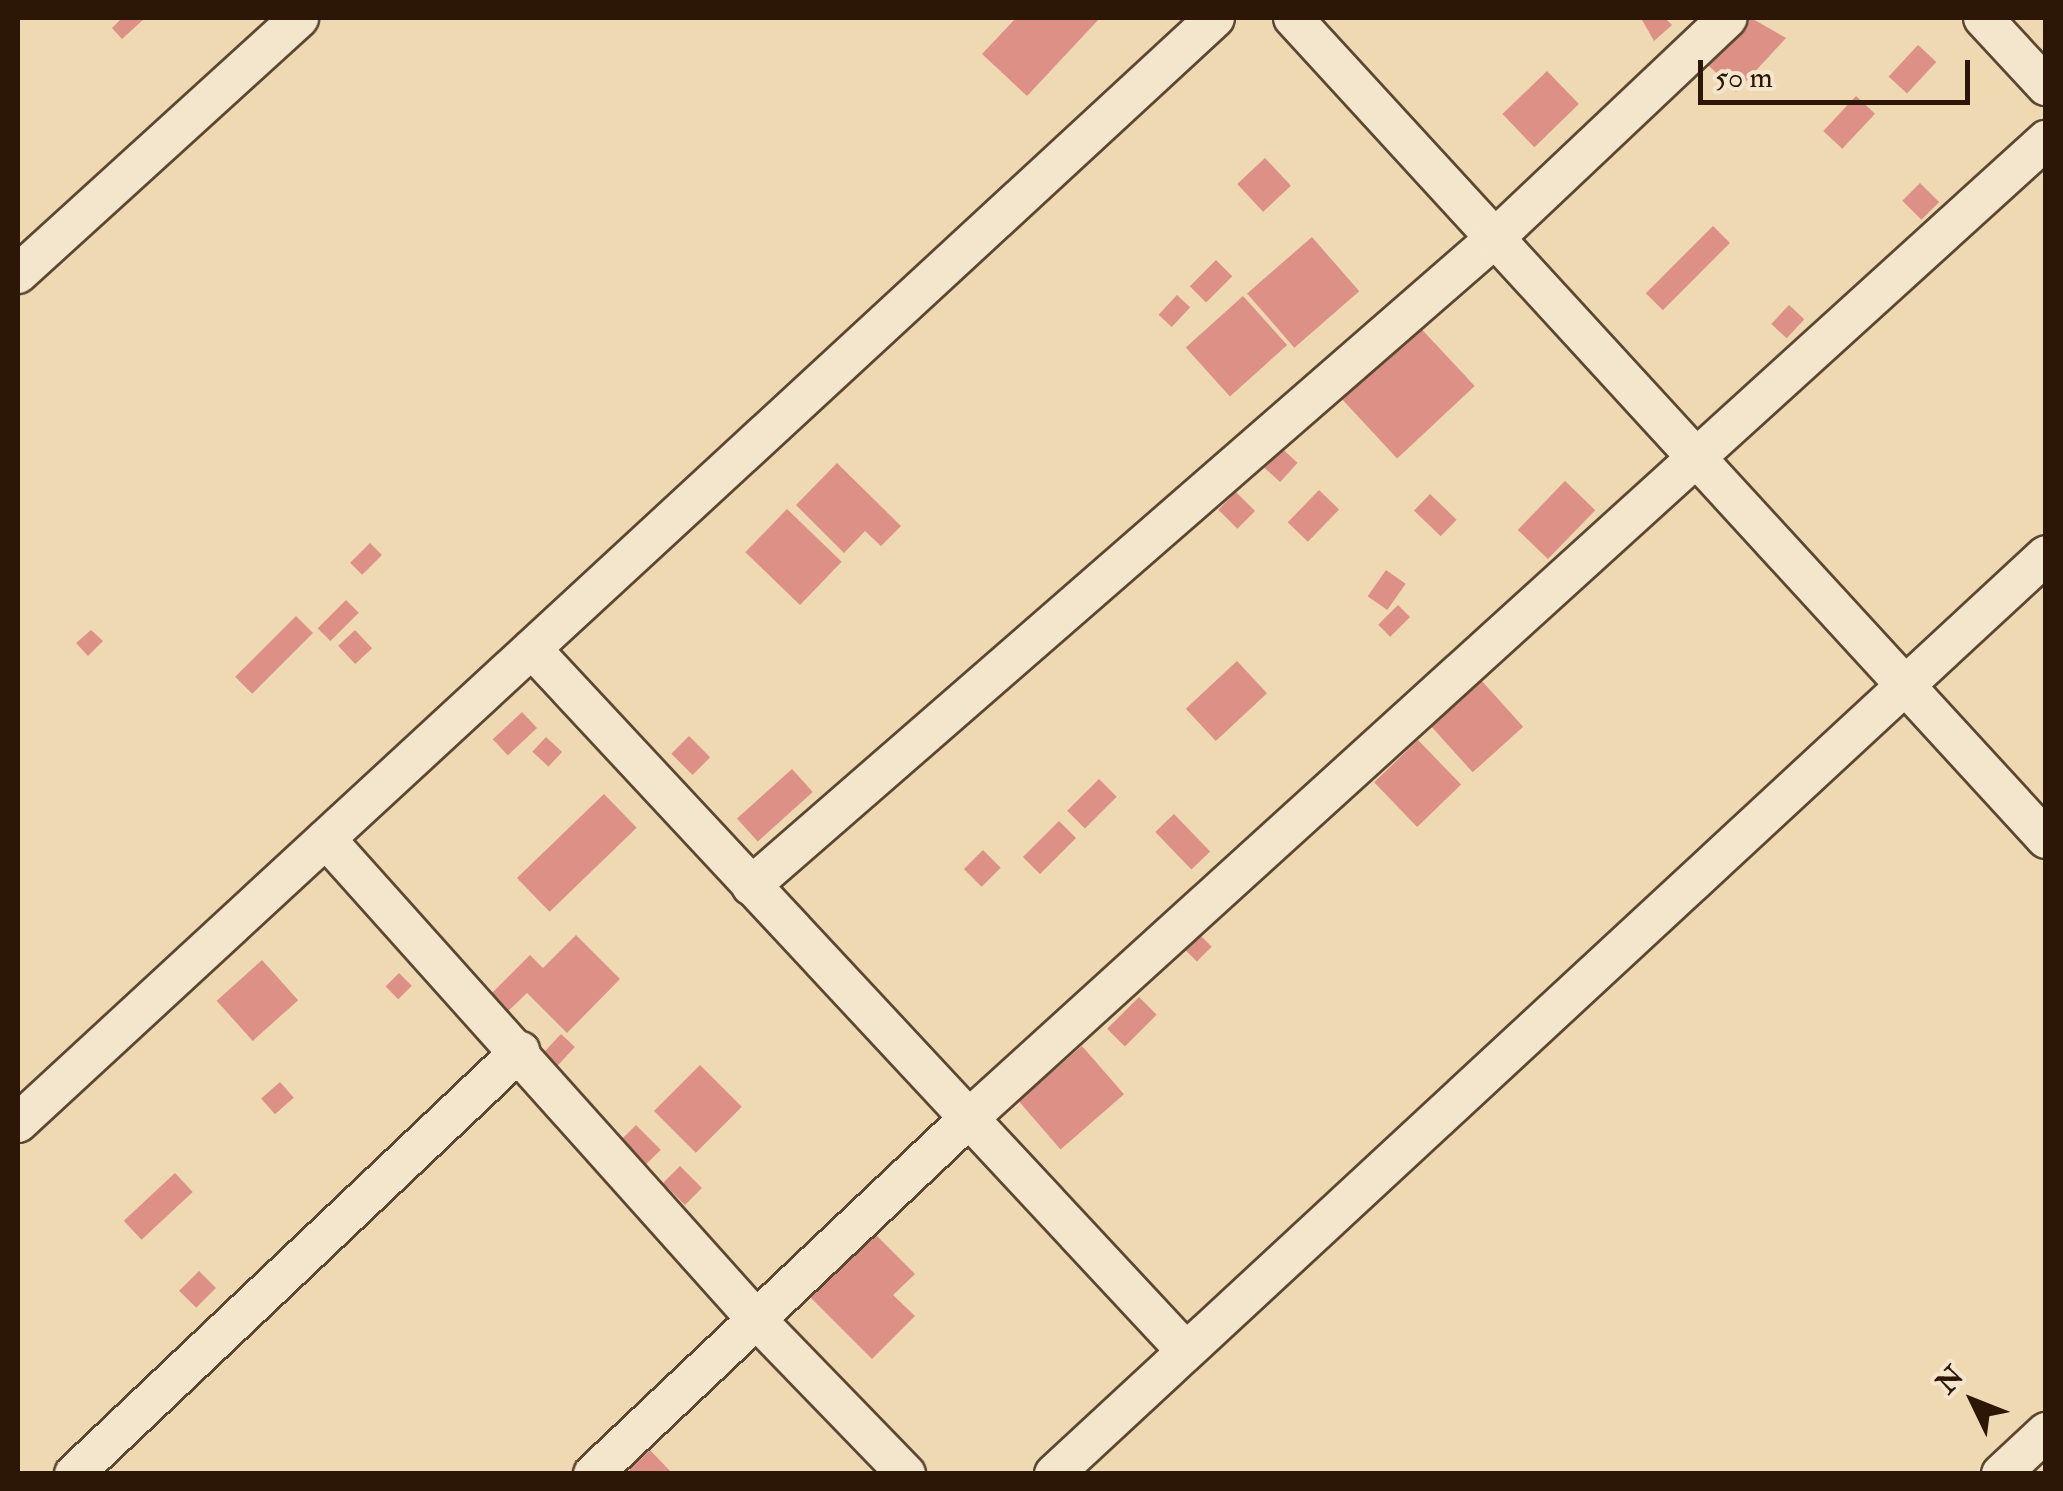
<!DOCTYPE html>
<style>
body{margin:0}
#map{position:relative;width:2063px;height:1491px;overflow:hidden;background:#eed9b2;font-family:"IM FELL Double Pica",serif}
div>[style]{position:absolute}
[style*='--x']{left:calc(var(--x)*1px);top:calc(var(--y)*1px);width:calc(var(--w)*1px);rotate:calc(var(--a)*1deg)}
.building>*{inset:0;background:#dd9085;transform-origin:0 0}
.roads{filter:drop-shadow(2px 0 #5c4832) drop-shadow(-2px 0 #5c4832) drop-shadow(0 2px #5c4832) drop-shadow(0 -2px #5c4832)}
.minor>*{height:38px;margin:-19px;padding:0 19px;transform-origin:19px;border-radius:19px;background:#f4e6cd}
span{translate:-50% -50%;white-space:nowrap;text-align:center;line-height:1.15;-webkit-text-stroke:8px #f4e6cd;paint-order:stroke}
.frame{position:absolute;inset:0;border:20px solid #2c1707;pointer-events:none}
.north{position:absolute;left:1923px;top:1351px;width:100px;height:100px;-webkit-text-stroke:8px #f4e6cd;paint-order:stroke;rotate:313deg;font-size:28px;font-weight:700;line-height:40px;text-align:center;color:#2c1707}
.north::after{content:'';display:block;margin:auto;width:35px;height:45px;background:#2c1707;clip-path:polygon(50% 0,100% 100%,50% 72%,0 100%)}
.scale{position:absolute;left:1698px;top:60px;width:272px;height:45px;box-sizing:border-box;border:5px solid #2c1707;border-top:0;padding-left:12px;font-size:30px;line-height:35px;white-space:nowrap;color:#2c1707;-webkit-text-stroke:8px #f4e6cd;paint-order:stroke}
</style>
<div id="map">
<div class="building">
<i style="clip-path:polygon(122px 18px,145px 18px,122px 39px,112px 28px)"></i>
<i style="clip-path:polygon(1016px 18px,1100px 18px,1027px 96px,982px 54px)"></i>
<i style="clip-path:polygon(1641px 18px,1665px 18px,1672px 25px,1654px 41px)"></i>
<i style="clip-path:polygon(1751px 18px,1786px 38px,1736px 92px,1708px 65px)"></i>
<i style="left:1918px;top:45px;width:25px;height:43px;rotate:43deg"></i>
<i style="left:1547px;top:71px;width:46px;height:62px;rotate:46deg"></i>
<i style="left:1856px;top:96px;width:26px;height:48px;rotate:43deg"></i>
<i style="left:1265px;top:158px;width:38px;height:38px;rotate:47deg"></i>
<i style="left:1920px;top:183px;width:27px;height:25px;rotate:45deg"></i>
<i style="left:1713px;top:226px;width:24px;height:95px;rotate:45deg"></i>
<i style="left:1312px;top:237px;width:72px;height:86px;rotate:49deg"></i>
<i style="left:1216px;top:260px;width:23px;height:37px;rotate:45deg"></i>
<i style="left:1177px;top:295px;width:18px;height:27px;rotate:43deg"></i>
<i style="left:1243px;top:296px;width:66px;height:77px;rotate:48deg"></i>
<i style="left:1789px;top:305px;width:21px;height:26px;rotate:43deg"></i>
<i style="left:1414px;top:321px;width:89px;height:106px;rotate:47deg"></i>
<i style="left:1279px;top:446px;width:25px;height:26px;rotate:42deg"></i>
<i style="clip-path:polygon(837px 463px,901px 526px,881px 546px,865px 531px,844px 553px,796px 505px)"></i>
<i style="left:1565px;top:481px;width:42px;height:68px;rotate:44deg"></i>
<i style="left:1319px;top:490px;width:28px;height:45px;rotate:44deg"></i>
<i style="left:1236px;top:492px;width:27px;height:25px;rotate:45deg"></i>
<i style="left:1430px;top:494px;width:37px;height:23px;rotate:44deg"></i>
<i style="left:787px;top:509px;width:76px;height:60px;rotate:44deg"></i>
<i style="left:370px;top:543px;width:17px;height:28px;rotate:45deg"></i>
<i style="left:1386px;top:570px;width:24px;height:32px;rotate:35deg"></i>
<i style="left:346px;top:600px;width:18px;height:40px;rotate:45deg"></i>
<i style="left:1398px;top:605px;width:17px;height:28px;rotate:45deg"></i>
<i style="left:296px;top:616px;width:24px;height:86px;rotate:45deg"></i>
<i style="clip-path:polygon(91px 630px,103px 641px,88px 656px,76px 643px)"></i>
<i style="left:355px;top:630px;width:25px;height:23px;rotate:47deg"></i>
<i style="left:1237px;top:661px;width:44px;height:70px;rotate:47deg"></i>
<i style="left:1481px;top:680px;width:63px;height:68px;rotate:48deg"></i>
<i style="left:522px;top:712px;width:22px;height:40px;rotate:47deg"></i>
<i style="left:689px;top:736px;width:30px;height:25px;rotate:45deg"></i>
<i style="left:546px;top:737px;width:22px;height:20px;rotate:43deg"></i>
<i style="left:1418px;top:740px;width:62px;height:61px;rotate:46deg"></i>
<i style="left:792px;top:769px;width:31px;height:74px;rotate:48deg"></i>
<i style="left:1099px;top:779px;width:25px;height:45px;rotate:45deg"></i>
<i style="left:604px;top:794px;width:47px;height:121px;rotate:46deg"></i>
<i style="left:1174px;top:814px;width:52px;height:26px;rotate:46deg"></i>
<i style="left:1059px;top:821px;width:24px;height:51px;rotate:45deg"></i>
<i style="left:983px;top:850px;width:25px;height:27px;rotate:45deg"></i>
<i style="left:1199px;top:934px;width:18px;height:21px;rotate:45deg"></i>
<i style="clip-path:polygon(576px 935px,620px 979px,567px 1033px,527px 993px,504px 1015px,487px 998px,530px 955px,543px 968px)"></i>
<i style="left:262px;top:960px;width:54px;height:61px;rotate:48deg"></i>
<i style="left:399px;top:973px;width:18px;height:19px;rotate:45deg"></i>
<i style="left:1139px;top:997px;width:25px;height:45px;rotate:45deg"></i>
<i style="left:561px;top:1034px;width:19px;height:28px;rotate:43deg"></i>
<i style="left:1082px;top:1046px;width:64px;height:84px;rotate:49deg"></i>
<i style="left:700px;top:1065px;width:59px;height:65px;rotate:45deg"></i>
<i style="left:280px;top:1082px;width:21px;height:25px;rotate:49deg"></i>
<i style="left:636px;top:1125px;width:35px;height:21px;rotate:45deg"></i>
<i style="left:680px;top:1166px;width:31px;height:24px;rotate:45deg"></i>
<i style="left:175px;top:1173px;width:26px;height:70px;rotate:47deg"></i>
<i style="clip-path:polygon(868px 1227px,915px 1274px,893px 1295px,915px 1316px,872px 1359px,804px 1291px)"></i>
<i style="left:199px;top:1271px;width:24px;height:28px;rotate:45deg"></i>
<i style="clip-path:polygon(650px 1450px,673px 1474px,625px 1474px)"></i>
</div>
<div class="roads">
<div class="minor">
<i style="--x:1293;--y:18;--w:1114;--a:47.47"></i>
<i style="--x:1983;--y:18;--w:93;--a:47.2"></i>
<i style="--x:18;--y:274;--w:380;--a:-42.3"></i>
<i style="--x:532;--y:649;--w:955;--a:47.04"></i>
<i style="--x:326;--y:839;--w:643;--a:48.15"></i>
<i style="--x:755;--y:1318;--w:217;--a:45.9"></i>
<i style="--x:751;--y:886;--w:987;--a:-41.05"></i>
<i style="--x:1495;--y:238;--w:320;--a:-43.4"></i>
<i style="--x:18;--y:1123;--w:1629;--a:-42.71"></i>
<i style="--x:74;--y:1474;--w:615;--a:-43.48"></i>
<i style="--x:593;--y:1474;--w:515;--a:-43.43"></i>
<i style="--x:967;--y:1120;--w:1458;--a:-42.25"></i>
<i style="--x:1054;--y:1474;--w:1352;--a:-42.81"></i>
<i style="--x:2001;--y:1474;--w:62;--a:-43"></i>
</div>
</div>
<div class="frame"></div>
<div class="north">N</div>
<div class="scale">50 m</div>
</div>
